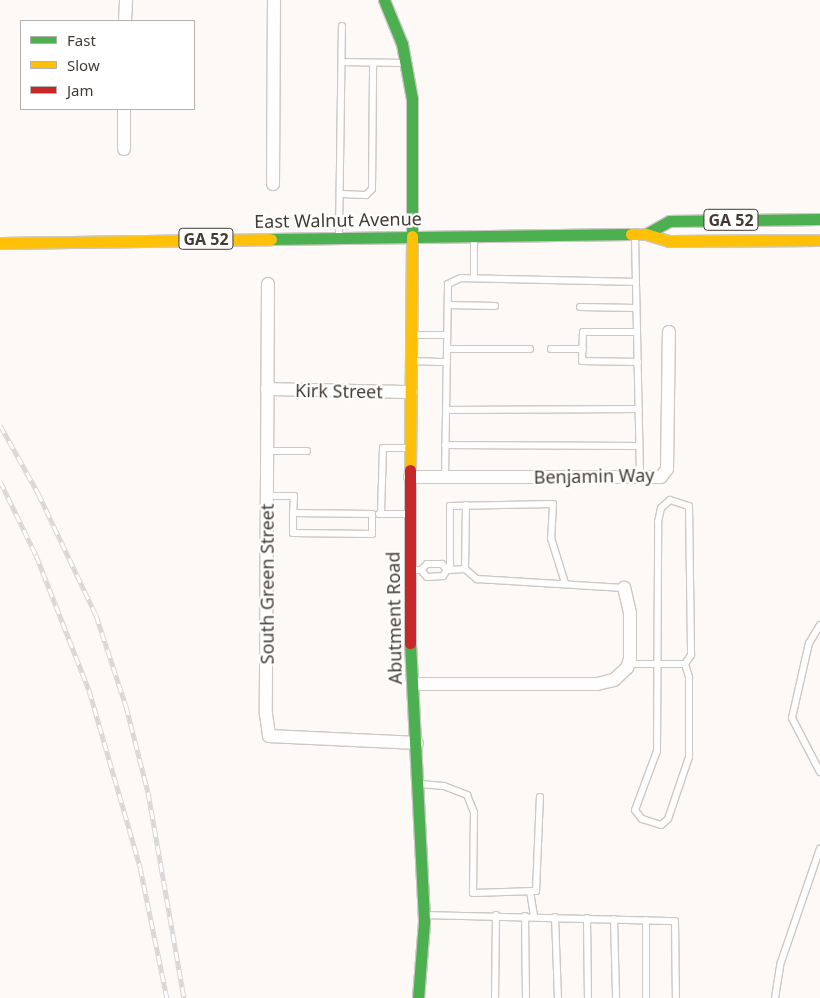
<!DOCTYPE html>
<style>
body{margin:0}
#map{position:relative;width:820px;height:998px;overflow:hidden;background:#fcf9f7;font-family:"Noto Sans",sans-serif}
div>[style]{position:absolute}
[style*='--x']{left:calc(var(--x)*1px);top:calc(var(--y)*1px);width:calc(var(--w)*1px);rotate:calc(var(--a)*1deg)}
.roads{filter:drop-shadow(1px 0 #cdc8c4) drop-shadow(-1px 0 #cdc8c4) drop-shadow(0 1px #cdc8c4) drop-shadow(0 -1px #cdc8c4)}
.lane>*{height:6px;margin:-3px;padding:0 3px;transform-origin:3px;border-radius:3px;background:#fffefe}
.street>*{height:12px;margin:-6px;padding:0 6px;transform-origin:6px;border-radius:6px;background:#fffefe}
.fast>*{height:11px;margin:-5.5px;padding:0 5.5px;transform-origin:5.5px;border-radius:5.5px;background:#4caf50}
.slow>*{height:11px;margin:-5.5px;padding:0 5.5px;transform-origin:5.5px;border-radius:5.5px;background:#ffc107}
.jam>*{height:11px;margin:-5.5px;padding:0 5.5px;transform-origin:5.5px;border-radius:5.5px;background:#c62828}
.rail>*{height:5px;margin-top:-2.5px;transform-origin:0;background:repeating-linear-gradient(90deg,#fff 0 9px,#d8d7d6 0 18px);box-sizing:border-box;border-block:1px solid #d8d7d6}
span{translate:-50% -50%;white-space:nowrap;text-align:center;line-height:1.15;-webkit-text-stroke:4.5px #fff;paint-order:stroke}
.shield-label span{padding:1px 4px;background:#fff;border:1px solid;border-radius:4px;-webkit-text-stroke-width:0}
.shield-label{font-size:16px;color:#433b35;font-weight:700}
.street-label{font-size:18px;color:#433b35}
.legend{position:absolute;left:20px;top:20px;width:175px;height:90px;box-sizing:border-box;background:#fff;border:1px solid #b4b1ae;margin:0;padding:6px 9px;list-style:none;font-size:15px;color:#433b35}
.legend li{display:flex;align-items:center;gap:10px;height:25px}
.legend b{width:25px;border:1px solid #b4b1ae}
</style>
<div id="map">
<div class="roads">
<div class="lane">
<i style="--x:342;--y:62;--w:61;--a:0.9"></i>
<i style="--x:340;--y:194;--w:26;--a:2"></i>
<i style="--x:366;--y:195;--w:8;--a:-45"></i>
<i style="--x:372;--y:189;--w:126;--a:-89.5"></i>
<i style="--x:339;--y:236;--w:210;--a:-89.2"></i>
<i style="--x:635;--y:236;--w:242;--a:88.8"></i>
<i style="--x:474;--y:278;--w:38;--a:-90"></i>
<i style="--x:448;--y:305;--w:47;--a:1.2"></i>
<i style="--x:580;--y:307;--w:56;--a:1"></i>
<i style="--x:637;--y:332;--w:54;--a:180"></i>
<i style="--x:583;--y:332;--w:29;--a:92"></i>
<i style="--x:582;--y:361;--w:56;--a:1"></i>
<i style="--x:413;--y:335;--w:34;--a:0"></i>
<i style="--x:447;--y:349;--w:83;--a:0"></i>
<i style="--x:551;--y:349;--w:32;--a:0"></i>
<i style="--x:413;--y:361;--w:34;--a:2"></i>
<i style="--x:446;--y:410;--w:193;--a:-0.3"></i>
<i style="--x:445;--y:445;--w:194;--a:0.3"></i>
<i style="--x:266;--y:451;--w:41;--a:0"></i>
<i style="--x:445;--y:477;--w:193;--a:-89.1"></i>
<i style="--x:448;--y:284;--w:14;--a:-25"></i>
<i style="--x:461;--y:278;--w:174;--a:1.3"></i>
<i style="--x:267;--y:496;--w:27;--a:0"></i>
<i style="--x:294;--y:496;--w:17;--a:93"></i>
<i style="--x:293;--y:513;--w:20;--a:90"></i>
<i style="--x:293;--y:533;--w:79;--a:0.7"></i>
<i style="--x:372;--y:534;--w:20;--a:-90"></i>
<i style="--x:372;--y:514;--w:79;--a:-179.3"></i>
<i style="--x:670;--y:500;--w:20;--a:18"></i>
<i style="--x:689;--y:506;--w:149;--a:89.2"></i>
<i style="--x:691;--y:655;--w:11;--a:124"></i>
<i style="--x:685;--y:664;--w:14;--a:73"></i>
<i style="--x:689;--y:677;--w:80;--a:90"></i>
<i style="--x:689;--y:757;--w:65;--a:108.7"></i>
<i style="--x:668;--y:819;--w:9;--a:139"></i>
<i style="--x:661;--y:825;--w:20;--a:-162"></i>
<i style="--x:642;--y:819;--w:11;--a:-128"></i>
<i style="--x:635;--y:810;--w:63;--a:-69.6"></i>
<i style="--x:657;--y:751;--w:229;--a:-89.7"></i>
<i style="--x:658;--y:522;--w:14;--a:-78"></i>
<i style="--x:661;--y:508;--w:12;--a:-42"></i>
<i style="--x:379;--y:514;--w:30;--a:0"></i>
<i style="--x:381;--y:514;--w:66;--a:-88.3"></i>
<i style="--x:383;--y:448;--w:27;--a:0"></i>
<i style="--x:465;--y:569;--w:64;--a:-89.1"></i>
<i style="--x:412;--y:570;--w:9;--a:0"></i>
<i style="--x:421;--y:570;--w:8;--a:-45"></i>
<i style="--x:427;--y:564;--w:15;--a:0"></i>
<i style="--x:442;--y:564;--w:8;--a:50"></i>
<i style="--x:447;--y:570;--w:18;--a:-3"></i>
<i style="--x:465;--y:569;--w:16;--a:40"></i>
<i style="--x:477;--y:579;--w:147;--a:3.5"></i>
<i style="--x:421;--y:570;--w:9;--a:49"></i>
<i style="--x:427;--y:577;--w:16;--a:-4"></i>
<i style="--x:443;--y:576;--w:7;--a:-56"></i>
<i style="--x:450;--y:570;--w:64;--a:-90"></i>
<i style="--x:450;--y:506;--w:103;--a:-1.1"></i>
<i style="--x:553;--y:504;--w:34;--a:93"></i>
<i style="--x:551;--y:538;--w:47;--a:72.7"></i>
<i style="--x:820;--y:625;--w:21;--a:121"></i>
<i style="--x:809;--y:643;--w:77;--a:102.8"></i>
<i style="--x:792;--y:718;--w:61;--a:62.6"></i>
<i style="--x:629;--y:664;--w:56;--a:0"></i>
<i style="--x:420;--y:784;--w:24;--a:5"></i>
<i style="--x:444;--y:786;--w:25;--a:21"></i>
<i style="--x:467;--y:795;--w:18;--a:68"></i>
<i style="--x:474;--y:812;--w:81;--a:90.7"></i>
<i style="--x:473;--y:893;--w:63;--a:-1.8"></i>
<i style="--x:536;--y:891;--w:94;--a:-87.6"></i>
<i style="--x:530;--y:891;--w:25;--a:81"></i>
<i style="--x:425;--y:915;--w:250;--a:1.4"></i>
<i style="--x:675;--y:921;--w:77;--a:89.3"></i>
<i style="--x:525;--y:916;--w:82;--a:89.3"></i>
<i style="--x:555;--y:917;--w:81;--a:87.9"></i>
<i style="--x:587;--y:918;--w:80;--a:89.3"></i>
<i style="--x:614;--y:919;--w:79;--a:88.5"></i>
<i style="--x:646;--y:920;--w:78;--a:90"></i>
<i style="--x:495;--y:998;--w:83;--a:-89.3"></i>
<i style="--x:775;--y:998;--w:36;--a:-81"></i>
<i style="--x:781;--y:962;--w:120;--a:-71"></i>
</div>
<div class="street">
<i style="--x:125;--y:21;--w:21;--a:-87"></i>
<i style="--x:124;--y:149;--w:40;--a:-90"></i>
<i style="--x:273;--y:184;--w:184;--a:-89.7"></i>
<i style="--x:268;--y:284;--w:430;--a:90.3"></i>
<i style="--x:266;--y:714;--w:22;--a:82"></i>
<i style="--x:269;--y:736;--w:148;--a:2.7"></i>
<i style="--x:267;--y:389;--w:144;--a:1.2"></i>
<i style="--x:410;--y:477;--w:251;--a:0"></i>
<i style="--x:661;--y:477;--w:10;--a:-53"></i>
<i style="--x:667;--y:469;--w:137;--a:-89.2"></i>
<i style="--x:413;--y:684;--w:184;--a:0"></i>
<i style="--x:597;--y:684;--w:17;--a:-13"></i>
<i style="--x:614;--y:680;--w:18;--a:-43"></i>
<i style="--x:627;--y:668;--w:9;--a:-72"></i>
<i style="--x:630;--y:659;--w:46;--a:-90"></i>
<i style="--x:630;--y:613;--w:26;--a:-103"></i>
</div>
<div class="fast">
<i style="--x:384;--y:0;--w:48;--a:67.8"></i>
<i style="--x:402;--y:44;--w:56;--a:79.7"></i>
<i style="--x:412;--y:99;--w:137;--a:90"></i>
<i style="--x:646;--y:234;--w:26;--a:-29"></i>
<i style="--x:669;--y:221;--w:151;--a:-0.8"></i>
<i style="--x:271;--y:239;--w:360;--a:-0.8"></i>
<i style="--x:410;--y:643;--w:279;--a:87.1"></i>
<i style="--x:424;--y:922;--w:76;--a:94.5"></i>
</div>
<div class="slow">
<i style="--x:631;--y:234;--w:15;--a:0"></i>
<i style="--x:646;--y:234;--w:24;--a:17"></i>
<i style="--x:669;--y:241;--w:151;--a:-0.4"></i>
<i style="--x:0;--y:243;--w:271;--a:-0.8"></i>
<i style="--x:410;--y:470;--w:234;--a:-89.5"></i>
</div>
<div class="jam">
<i style="--x:410;--y:470;--w:173;--a:90"></i>
</div>
</div>
<div class="rail">
<i style="--x:0;--y:425;--w:78;--a:60.8"></i>
<i style="--x:38;--y:493;--w:135;--a:64.6"></i>
<i style="--x:96;--y:615;--w:96;--a:71.8"></i>
<i style="--x:126;--y:706;--w:89;--a:75.7"></i>
<i style="--x:148;--y:792;--w:209;--a:80.1"></i>
<i style="--x:0;--y:481;--w:82;--a:64.1"></i>
<i style="--x:36;--y:555;--w:145;--a:68.6"></i>
<i style="--x:89;--y:690;--w:184;--a:73.9"></i>
<i style="--x:140;--y:867;--w:134;--a:78.4"></i>
</div>
<div class="shield-label">
<span style="left:731px;top:220px">GA 52</span>
<span style="left:206px;top:239px">GA 52</span>
</div>
<div class="street-label">
<span style="left:338px;top:220px;rotate:-1deg">East Walnut Avenue</span>
<span style="left:339px;top:391px;rotate:1deg">Kirk Street</span>
<span style="left:594px;top:476px;rotate:-1deg">Benjamin Way</span>
<span style="left:267px;top:584px;rotate:-90deg">South Green Street</span>
<span style="left:394px;top:618px;rotate:-91deg">Abutment Road</span>
</div>
<ul class="legend">
<li><b style="height:6px;background:#4caf50"></b>Fast</li>
<li><b style="height:6px;background:#ffc107"></b>Slow</li>
<li><b style="height:6px;background:#c62828"></b>Jam</li>
</ul>
</div>
